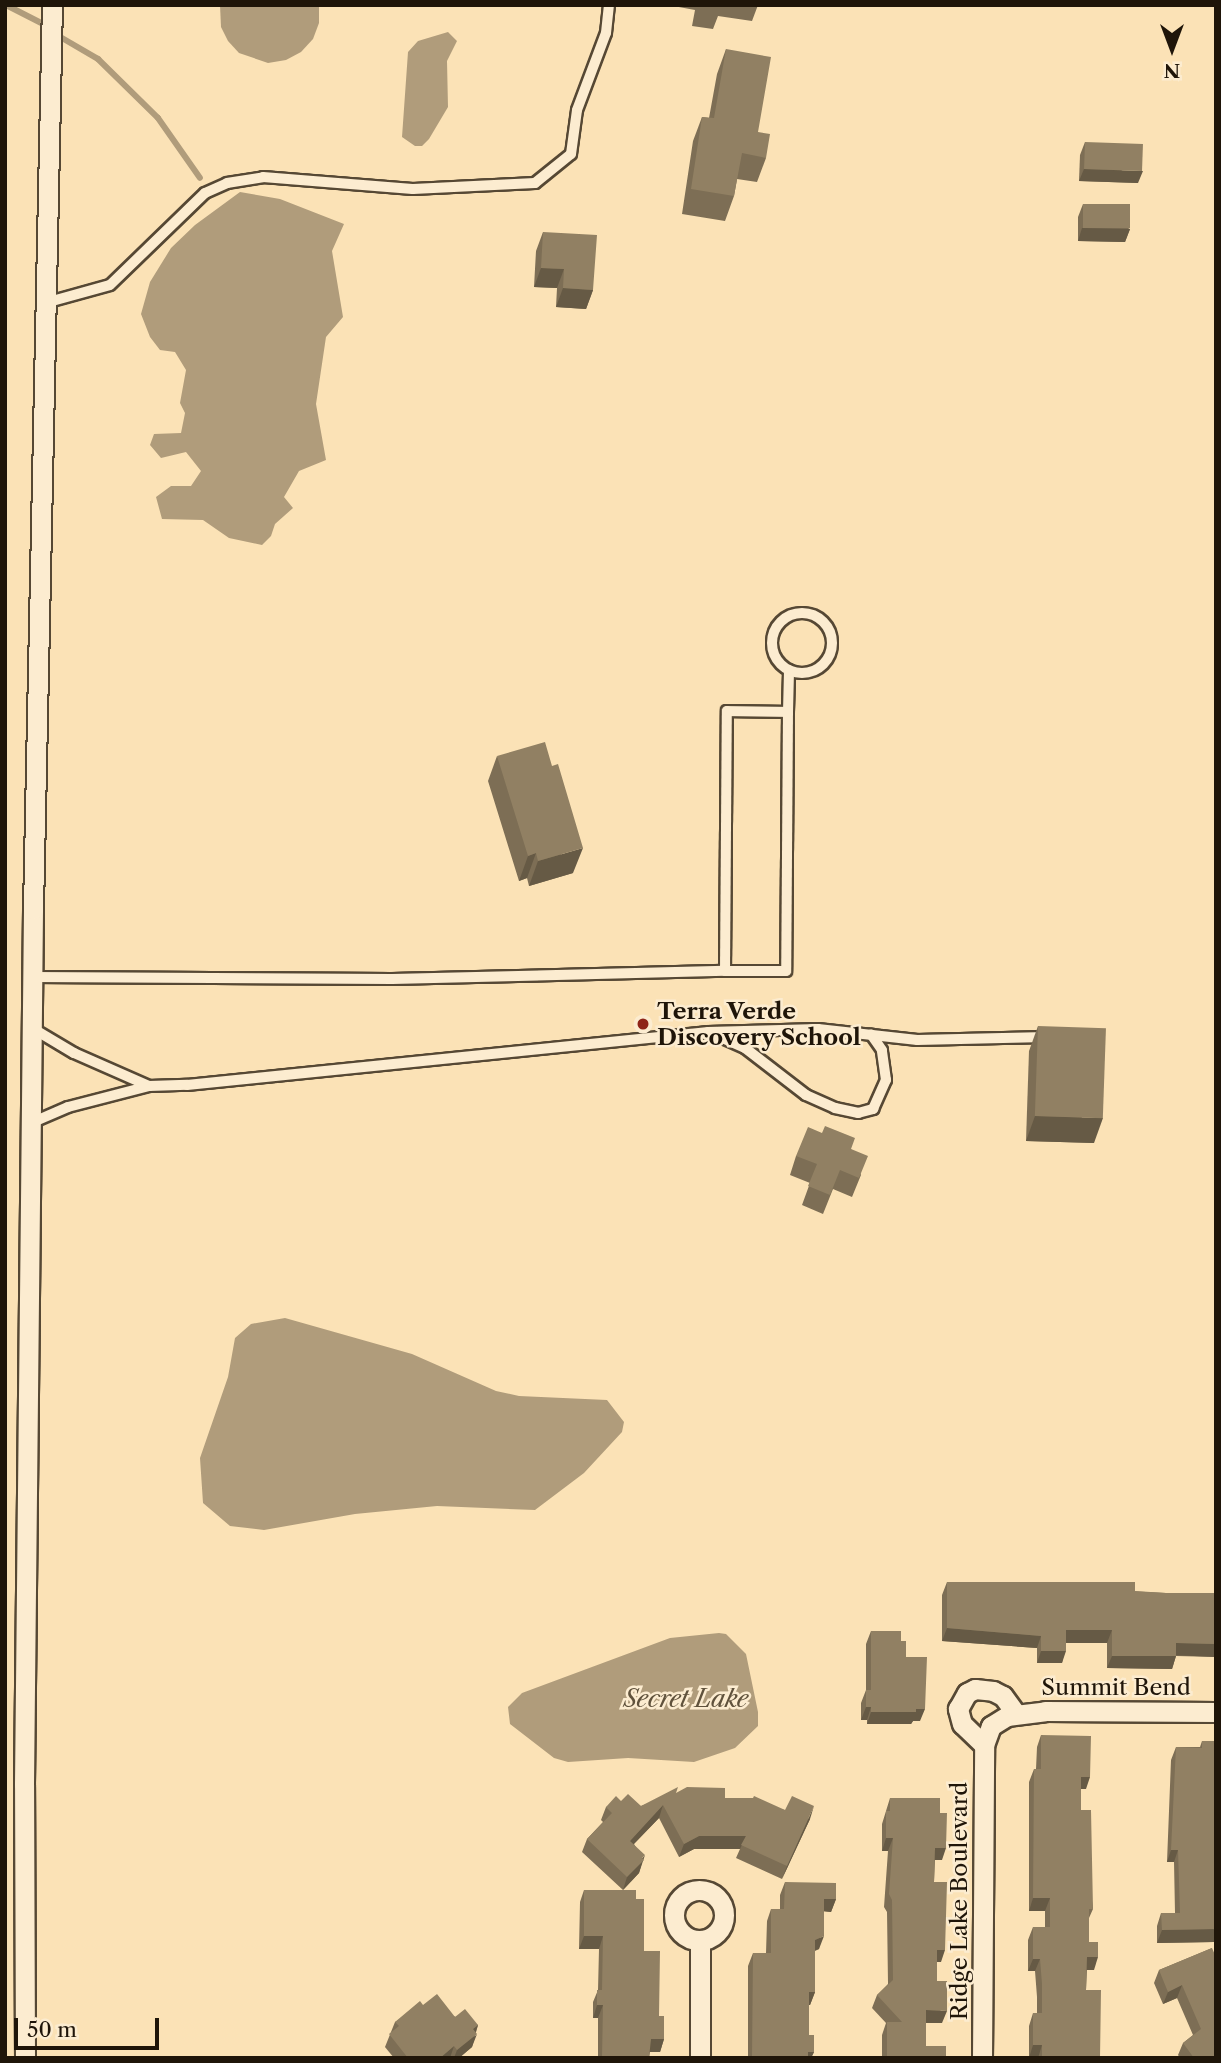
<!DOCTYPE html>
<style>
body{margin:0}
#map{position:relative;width:1221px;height:2063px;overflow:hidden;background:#fbe2b6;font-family:"Libre Caslon Text",serif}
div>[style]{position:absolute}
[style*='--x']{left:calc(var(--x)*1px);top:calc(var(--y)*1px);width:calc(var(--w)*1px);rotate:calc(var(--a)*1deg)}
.water>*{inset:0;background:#b09c7b}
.stream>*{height:6px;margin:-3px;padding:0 3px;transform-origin:3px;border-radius:3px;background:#b09c7b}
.roads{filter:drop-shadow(2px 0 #564834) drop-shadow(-2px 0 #564834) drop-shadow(0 2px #564834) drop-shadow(0 -2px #564834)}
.service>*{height:10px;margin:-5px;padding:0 5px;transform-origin:5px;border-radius:5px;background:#fcecd0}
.service>.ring{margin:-5px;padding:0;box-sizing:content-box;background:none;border:10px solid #fcecd0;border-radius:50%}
.minor>*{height:19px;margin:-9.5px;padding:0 9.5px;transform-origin:9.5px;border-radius:9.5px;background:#fcecd0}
.minor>.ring{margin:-9.5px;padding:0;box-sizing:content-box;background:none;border:19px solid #fcecd0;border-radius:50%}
.wall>*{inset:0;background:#7d6e55}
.shaded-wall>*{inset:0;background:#665a45}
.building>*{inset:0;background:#918063;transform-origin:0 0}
.dots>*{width:19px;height:19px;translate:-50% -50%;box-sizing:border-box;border:4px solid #fcecd0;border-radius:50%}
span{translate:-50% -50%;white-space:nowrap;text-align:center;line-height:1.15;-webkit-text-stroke:5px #fcecd0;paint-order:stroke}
.poi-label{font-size:23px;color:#1f1509;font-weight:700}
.left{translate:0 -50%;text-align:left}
.street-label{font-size:23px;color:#1f1509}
.water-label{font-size:24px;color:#60523c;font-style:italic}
.frame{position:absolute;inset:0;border:7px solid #1f1509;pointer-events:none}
.north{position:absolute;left:1137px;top:14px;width:70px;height:70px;-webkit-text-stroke:5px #fcecd0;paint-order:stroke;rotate:180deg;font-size:19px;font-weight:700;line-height:28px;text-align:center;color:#1f1509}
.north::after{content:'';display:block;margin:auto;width:24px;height:32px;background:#1f1509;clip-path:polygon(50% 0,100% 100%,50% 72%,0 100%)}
.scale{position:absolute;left:14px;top:2018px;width:145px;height:32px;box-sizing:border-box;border:4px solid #1f1509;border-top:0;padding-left:9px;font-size:21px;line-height:24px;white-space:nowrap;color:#1f1509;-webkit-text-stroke:5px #fcecd0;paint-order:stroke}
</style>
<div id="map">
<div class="water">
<i style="clip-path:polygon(220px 5px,319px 5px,319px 23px,313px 39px,301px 52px,286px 60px,268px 63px,239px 53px,228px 41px,221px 27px)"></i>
<i style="clip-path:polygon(448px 32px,457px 41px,447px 61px,448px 107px,429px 139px,422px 146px,415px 146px,402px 137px,408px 52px,418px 41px)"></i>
<i style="clip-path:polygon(240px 192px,280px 199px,344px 224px,332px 251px,343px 317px,326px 337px,316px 404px,326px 460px,299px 471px,284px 497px,293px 508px,275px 524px,271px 536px,262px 545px,229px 538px,203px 520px,162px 519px,156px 497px,171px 486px,191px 486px,201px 471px,186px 452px,161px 458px,150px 445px,154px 434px,181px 433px,185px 413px,180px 403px,186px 370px,175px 352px,160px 350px,150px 337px,141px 314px,150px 282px,171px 248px,195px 225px)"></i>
<i style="clip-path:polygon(285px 1318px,412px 1354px,496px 1391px,519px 1396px,607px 1400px,624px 1422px,622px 1432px,584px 1473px,535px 1510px,437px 1506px,355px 1514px,264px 1530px,230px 1526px,203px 1503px,200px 1458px,228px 1377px,235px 1338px,251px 1324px)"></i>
<i style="clip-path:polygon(719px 1633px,726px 1634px,746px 1654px,758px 1712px,758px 1726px,735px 1748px,694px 1762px,628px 1758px,568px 1762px,554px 1758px,510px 1724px,508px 1707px,522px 1693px,670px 1638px)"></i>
</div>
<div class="stream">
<i style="--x:6;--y:5;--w:39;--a:27"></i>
<i style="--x:62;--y:38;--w:42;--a:30.3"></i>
<i style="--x:98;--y:59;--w:84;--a:44.5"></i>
<i style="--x:158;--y:118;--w:73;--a:55"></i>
</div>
<div class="roads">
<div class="service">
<i style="--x:45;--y:303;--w:67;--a:-15.5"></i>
<i style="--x:110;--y:285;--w:132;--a:-44.1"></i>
<i style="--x:205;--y:193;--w:24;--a:-24"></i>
<i style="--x:227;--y:183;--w:36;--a:-9"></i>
<i style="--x:263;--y:177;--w:150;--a:4.6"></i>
<i style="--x:413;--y:189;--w:122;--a:-2.8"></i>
<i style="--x:535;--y:183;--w:46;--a:-38.9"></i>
<i style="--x:571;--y:154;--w:44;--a:-82.2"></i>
<i style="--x:577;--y:110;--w:82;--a:-69.4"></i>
<i style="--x:606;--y:33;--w:28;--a:-84"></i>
<i class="ring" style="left:772px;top:613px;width:50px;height:50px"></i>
<i style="--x:788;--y:712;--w:42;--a:-88.6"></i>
<i style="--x:33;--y:977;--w:359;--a:0.3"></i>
<i style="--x:392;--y:979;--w:333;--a:-1.4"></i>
<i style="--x:725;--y:971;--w:260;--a:-89.6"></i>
<i style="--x:727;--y:711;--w:61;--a:0.9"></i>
<i style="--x:788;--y:712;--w:259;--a:90.4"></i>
<i style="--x:786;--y:971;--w:61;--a:180"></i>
<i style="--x:32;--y:1028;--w:49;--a:30.8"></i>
<i style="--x:74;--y:1053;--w:82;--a:23.7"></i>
<i style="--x:711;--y:1033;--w:37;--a:24"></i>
<i style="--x:745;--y:1048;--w:77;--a:37.6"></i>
<i style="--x:806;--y:1095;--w:32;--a:24"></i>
<i style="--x:835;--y:1108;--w:24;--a:12"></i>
<i style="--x:858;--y:1113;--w:16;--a:-15"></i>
<i style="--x:873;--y:1109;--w:32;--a:-66"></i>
<i style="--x:886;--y:1080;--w:30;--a:-98"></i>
<i style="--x:882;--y:1050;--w:19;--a:-125"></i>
<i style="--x:31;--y:1123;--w:40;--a:-23.4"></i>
<i style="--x:68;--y:1107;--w:84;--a:-14.5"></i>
<i style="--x:149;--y:1086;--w:38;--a:-2"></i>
<i style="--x:187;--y:1085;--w:524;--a:-5.81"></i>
<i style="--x:708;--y:1032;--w:110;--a:-1.6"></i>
<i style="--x:818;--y:1029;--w:100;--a:6.3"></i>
<i style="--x:917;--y:1040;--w:129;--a:-1.3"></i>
</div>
<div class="minor">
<i style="--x:984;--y:1745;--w:30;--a:-136"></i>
<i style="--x:962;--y:1724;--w:16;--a:-105"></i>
<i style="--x:958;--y:1709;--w:18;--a:-61"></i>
<i style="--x:967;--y:1693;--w:9;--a:-27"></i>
<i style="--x:975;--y:1689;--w:18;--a:6"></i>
<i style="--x:993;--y:1691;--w:11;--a:27"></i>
<i style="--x:1003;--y:1696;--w:22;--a:54"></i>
<i class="ring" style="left:674px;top:1890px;width:31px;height:31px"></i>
<i style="--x:700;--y:1940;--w:118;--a:90"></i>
<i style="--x:25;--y:2058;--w:274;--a:-90.2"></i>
<i style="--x:24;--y:1784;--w:875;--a:-89.41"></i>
<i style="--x:33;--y:909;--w:904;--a:-88.8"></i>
<i style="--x:982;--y:2058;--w:313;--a:-89.6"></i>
<i style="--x:984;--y:1745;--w:20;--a:-70"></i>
<i style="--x:991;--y:1726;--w:19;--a:-32"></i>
<i style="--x:1007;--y:1716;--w:38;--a:-7"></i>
<i style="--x:1045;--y:1711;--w:171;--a:0.3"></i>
</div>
</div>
<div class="wall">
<i style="clip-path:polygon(668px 5px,758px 5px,752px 21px,718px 16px,713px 29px,692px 26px,695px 10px)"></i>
<i style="clip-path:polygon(726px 49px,758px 132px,766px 158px,757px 182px,737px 179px,734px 196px,725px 221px,682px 214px,693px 141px,702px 117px,709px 118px,717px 74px)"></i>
<i style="clip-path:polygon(1085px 142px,1138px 183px,1079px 181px,1080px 155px)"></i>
<i style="clip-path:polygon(1083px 204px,1130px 229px,1125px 242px,1078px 241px,1078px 217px)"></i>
<i style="clip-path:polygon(543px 232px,593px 290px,586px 309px,556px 307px,557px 288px,534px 287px,536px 251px)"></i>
<i style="clip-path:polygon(497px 756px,573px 873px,529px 886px,527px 878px,519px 881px,488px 781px)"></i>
<i style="clip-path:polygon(1038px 1026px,1094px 1143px,1026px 1141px,1029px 1051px)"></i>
<i style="clip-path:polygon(851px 1149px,861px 1175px,852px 1197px,833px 1189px,823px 1214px,802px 1205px,810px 1183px,790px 1175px,796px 1156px)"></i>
<i style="clip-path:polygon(947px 1582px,1166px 1593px,1216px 1593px,1216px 1657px,1176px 1656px,1172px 1669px,1107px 1668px,1107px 1643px,1066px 1643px,1062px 1663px,1037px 1663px,1037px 1648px,942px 1641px,942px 1595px)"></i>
<i style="clip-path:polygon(871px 1631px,901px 1641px,906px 1657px,920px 1721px,913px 1721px,911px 1724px,867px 1724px,867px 1720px,861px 1720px,861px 1703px,866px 1690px,866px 1644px)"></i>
<i style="clip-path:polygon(1041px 1735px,1086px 1789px,1081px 1789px,1081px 1810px,1093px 1909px,1089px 1918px,1089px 1942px,1094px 1970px,1087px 1970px,1086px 1990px,1100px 2058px,1029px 2058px,1029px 2026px,1033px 2013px,1037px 2013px,1037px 1997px,1035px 1971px,1028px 1971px,1028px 1940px,1033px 1927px,1045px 1927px,1045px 1911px,1029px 1911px,1029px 1782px,1034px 1769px,1036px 1769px,1037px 1747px)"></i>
<i style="clip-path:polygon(1202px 1741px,1214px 1942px,1157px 1943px,1157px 1926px,1161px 1913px,1175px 1913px,1174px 1862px,1167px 1862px,1171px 1760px,1176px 1747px,1200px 1747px)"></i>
<i style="clip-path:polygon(676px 1793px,725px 1798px,785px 1810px,810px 1819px,782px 1879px,736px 1858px,740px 1849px,694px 1849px,679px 1857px,659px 1818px,634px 1844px,643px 1859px,639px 1873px,623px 1890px,582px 1852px,587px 1839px,603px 1822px,601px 1820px,606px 1807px,621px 1801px,641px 1806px)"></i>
<i style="clip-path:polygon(890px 1798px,942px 1860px,935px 1860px,934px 1882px,941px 1962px,937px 1962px,937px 1981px,942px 2023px,926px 2023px,926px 2046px,946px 2058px,882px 2058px,882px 2035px,886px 2023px,872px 2008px,877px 1995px,888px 1984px,887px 1912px,884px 1907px,888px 1851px,882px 1851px,882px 1824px)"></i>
<i style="clip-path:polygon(785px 1882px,836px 1899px,831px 1912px,824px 1911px,819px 1949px,815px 1951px,815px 1992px,810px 2005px,809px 2005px,809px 2035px,814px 2052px,811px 2058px,748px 2058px,748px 1966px,753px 1953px,766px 1953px,767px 1921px,771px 1909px,780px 1909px,780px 1895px)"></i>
<i style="clip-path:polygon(584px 1890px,636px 1899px,644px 1951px,664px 2039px,660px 2052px,650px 2052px,649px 2058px,598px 2058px,598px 2018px,593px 2018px,593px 2002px,598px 1990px,599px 1949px,579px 1949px,580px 1902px)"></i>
<i style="clip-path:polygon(1212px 1948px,1216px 2058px,1180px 2058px,1178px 2055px,1183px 2043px,1193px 2035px,1177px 1998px,1163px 2004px,1154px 1983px,1159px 1970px)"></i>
<i style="clip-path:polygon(423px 2005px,478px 2025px,472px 2047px,459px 2058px,394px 2058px,385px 2047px,395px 2022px)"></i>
</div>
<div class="shaded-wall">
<i style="clip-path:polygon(1084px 169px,1143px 171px,1138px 183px,1079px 181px)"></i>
<i style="clip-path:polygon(1082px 228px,1130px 229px,1125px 242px,1078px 241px)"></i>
<i style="clip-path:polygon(541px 268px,564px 269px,557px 288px,534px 287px)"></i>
<i style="clip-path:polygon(563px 288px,593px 290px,586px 309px,556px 307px)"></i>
<i style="clip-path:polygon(583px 848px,573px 873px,529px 886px,538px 861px)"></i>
<i style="clip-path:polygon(536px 853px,527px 878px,519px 881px,528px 856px)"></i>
<i style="clip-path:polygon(1035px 1116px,1103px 1118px,1094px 1143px,1026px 1141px)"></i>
<i style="clip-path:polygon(947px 1628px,1041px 1636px,1037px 1648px,942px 1641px)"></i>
<i style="clip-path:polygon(1066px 1630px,1112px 1630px,1107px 1643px,1062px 1643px)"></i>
<i style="clip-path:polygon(1176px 1643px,1216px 1644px,1216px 1657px,1172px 1655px)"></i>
<i style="clip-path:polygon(1041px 1651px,1066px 1651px,1062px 1663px,1037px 1663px)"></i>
<i style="clip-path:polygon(1112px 1656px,1176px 1656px,1172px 1669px,1107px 1668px)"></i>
<i style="clip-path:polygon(866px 1707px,871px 1707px,867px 1720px,861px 1720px)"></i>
<i style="clip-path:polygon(916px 1709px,925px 1709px,920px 1721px,913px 1721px,911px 1724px,867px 1724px,871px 1712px)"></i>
<i style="clip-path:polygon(1081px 1777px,1090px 1777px,1086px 1789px,1076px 1789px)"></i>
<i style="clip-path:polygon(663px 1805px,659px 1818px,625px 1853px,630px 1841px)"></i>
<i style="clip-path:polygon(814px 1806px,810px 1819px,782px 1879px,787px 1866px)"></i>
<i style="clip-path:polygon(699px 1836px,746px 1836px,740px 1849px,694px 1849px,679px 1857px,684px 1844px)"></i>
<i style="clip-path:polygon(886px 1838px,893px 1838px,888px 1851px,882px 1851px)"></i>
<i style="clip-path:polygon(935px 1848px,946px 1848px,942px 1860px,930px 1860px)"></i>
<i style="clip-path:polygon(1171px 1850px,1178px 1850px,1174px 1862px,1167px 1862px)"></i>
<i style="clip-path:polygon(645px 1855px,639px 1873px,623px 1890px,627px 1877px)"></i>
<i style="clip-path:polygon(1033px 1898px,1050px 1898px,1045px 1911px,1029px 1911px)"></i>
<i style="clip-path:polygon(824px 1899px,836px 1899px,831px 1912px,820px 1911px)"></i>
<i style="clip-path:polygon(1216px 1929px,1216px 1936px,1214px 1942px,1157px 1943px,1162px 1930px)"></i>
<i style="clip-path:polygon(584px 1936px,603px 1936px,599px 1949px,579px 1949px)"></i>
<i style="clip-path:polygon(824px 1936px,819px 1949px,810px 1952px,815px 1940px)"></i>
<i style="clip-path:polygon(937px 1950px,945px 1950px,941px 1962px,932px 1962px)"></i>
<i style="clip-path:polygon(1087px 1957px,1098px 1957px,1094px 1970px,1082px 1970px)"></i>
<i style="clip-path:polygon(1033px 1959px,1040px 1959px,1035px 1971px,1028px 1971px)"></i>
<i style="clip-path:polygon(1182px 1985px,1177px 1998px,1163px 2004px,1168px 1992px)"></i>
<i style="clip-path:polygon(809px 1992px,815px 1992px,810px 2005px,804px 2005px)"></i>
<i style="clip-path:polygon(597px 2005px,603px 2005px,598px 2018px,593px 2018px)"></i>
<i style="clip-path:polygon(926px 2010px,947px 2011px,942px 2023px,921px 2023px)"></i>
<i style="clip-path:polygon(478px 2025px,474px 2037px,477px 2034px,472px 2047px,459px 2058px,454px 2058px,457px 2050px,473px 2029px)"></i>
<i style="clip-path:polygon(651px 2039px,664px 2039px,660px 2052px,646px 2052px)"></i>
<i style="clip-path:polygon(1033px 2045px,1042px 2045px,1038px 2058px,1029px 2058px)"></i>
<i style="clip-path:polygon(454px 2046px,450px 2058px,440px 2058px)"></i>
<i style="clip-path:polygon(808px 2052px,814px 2052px,811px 2058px,806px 2058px)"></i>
</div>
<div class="building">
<i style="clip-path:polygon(726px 49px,771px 57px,758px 132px,770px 134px,766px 158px,742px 153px,734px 196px,691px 189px,702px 117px,714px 118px)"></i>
<i style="left:1085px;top:142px;width:58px;height:27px;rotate:2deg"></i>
<i style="left:1083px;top:204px;width:47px;height:24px"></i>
<i style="clip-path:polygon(543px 232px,597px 235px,593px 290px,563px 288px,564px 269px,541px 268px)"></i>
<i style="clip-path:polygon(545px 742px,552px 766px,558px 764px,583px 848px,538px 861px,536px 853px,528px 856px,497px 756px)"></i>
<i style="left:1038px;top:1026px;width:68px;height:90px;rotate:2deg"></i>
<i style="clip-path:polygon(825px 1126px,855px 1138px,851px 1149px,868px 1156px,859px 1178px,840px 1170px,830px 1195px,808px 1186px,817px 1164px,796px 1156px,808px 1127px,822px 1133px)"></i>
<i style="clip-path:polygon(947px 1582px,1135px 1582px,1135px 1591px,1166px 1593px,1216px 1593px,1216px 1644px,1176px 1643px,1176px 1656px,1112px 1656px,1112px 1630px,1066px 1630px,1066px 1651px,1041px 1651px,1041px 1636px,947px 1628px)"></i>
<i style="clip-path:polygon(871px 1631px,901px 1631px,901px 1641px,906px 1641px,906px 1657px,927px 1657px,925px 1709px,916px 1709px,916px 1712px,871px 1712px,871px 1707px,866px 1707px,866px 1690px,871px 1690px)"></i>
<i style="clip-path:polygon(1041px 1735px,1091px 1736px,1090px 1777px,1081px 1777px,1081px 1810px,1091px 1810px,1093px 1909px,1089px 1909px,1089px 1942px,1098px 1942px,1098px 1957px,1087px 1957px,1086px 1990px,1101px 1990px,1100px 2058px,1042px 2058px,1042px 2045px,1033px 2045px,1033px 2013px,1042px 2013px,1042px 1984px,1040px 1959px,1033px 1959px,1033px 1927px,1050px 1927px,1050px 1898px,1033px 1898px,1034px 1769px,1041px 1769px)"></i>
<i style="clip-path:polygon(1202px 1741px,1216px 1741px,1216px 1929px,1162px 1930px,1161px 1913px,1180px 1913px,1178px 1850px,1171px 1850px,1176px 1747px,1202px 1748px)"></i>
<i style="clip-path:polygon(678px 1787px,676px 1793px,687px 1787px,725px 1788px,725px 1798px,753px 1798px,754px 1796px,785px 1810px,792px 1796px,814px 1806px,787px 1866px,741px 1845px,746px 1836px,699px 1836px,684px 1844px,663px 1805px,630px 1841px,645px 1855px,642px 1858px,644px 1860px,627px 1877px,587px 1839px,612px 1813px,606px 1807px,616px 1796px,621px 1801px,628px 1794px,641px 1806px)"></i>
<i style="clip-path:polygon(890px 1798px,940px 1798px,940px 1813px,947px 1813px,946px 1848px,935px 1848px,934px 1882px,947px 1882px,945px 1950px,937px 1950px,937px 1981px,947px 1981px,947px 2011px,926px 2010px,926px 2046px,946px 2046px,946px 2058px,887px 2058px,887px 2022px,902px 2022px,877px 1995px,893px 1980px,892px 1900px,889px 1894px,893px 1838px,886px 1838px,886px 1811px,890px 1811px)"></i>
<i style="clip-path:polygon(785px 1882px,836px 1883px,836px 1899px,824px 1899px,824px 1936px,815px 1940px,815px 1992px,809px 1992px,809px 2035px,814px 2035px,814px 2052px,808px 2052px,808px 2058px,752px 2058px,753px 1953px,771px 1953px,771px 1909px,784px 1909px)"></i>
<i style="clip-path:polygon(584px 1890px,636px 1890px,636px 1899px,644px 1899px,644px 1951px,660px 1951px,659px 2016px,664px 2016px,664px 2039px,651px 2039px,649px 2058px,602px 2058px,603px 2005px,597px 2005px,597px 1990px,602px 1990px,603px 1936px,584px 1936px)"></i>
<i style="clip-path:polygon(1212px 1948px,1216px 1957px,1216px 2012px,1214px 2013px,1216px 2014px,1216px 2058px,1194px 2058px,1183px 2043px,1201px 2029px,1182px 1985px,1168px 1992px,1159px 1970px)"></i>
<i style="clip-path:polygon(437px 1994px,455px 2017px,465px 2009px,478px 2025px,473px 2029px,477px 2034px,457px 2050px,454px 2046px,440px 2058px,408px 2058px,389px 2034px,399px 2026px,395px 2022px,420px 2001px,423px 2005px)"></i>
</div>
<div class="dots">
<i style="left:643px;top:1024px;background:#8f2418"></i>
</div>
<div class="poi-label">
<span class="left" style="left:657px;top:1024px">Terra Verde<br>Discovery School</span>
</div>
<div class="street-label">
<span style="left:1116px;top:1687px">Summit Bend</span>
<span style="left:959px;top:1901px;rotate:-90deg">Ridge Lake Boulevard</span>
</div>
<div class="water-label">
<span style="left:686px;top:1699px">Secret Lake</span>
</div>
<div class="frame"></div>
<div class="north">N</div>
<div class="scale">50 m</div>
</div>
